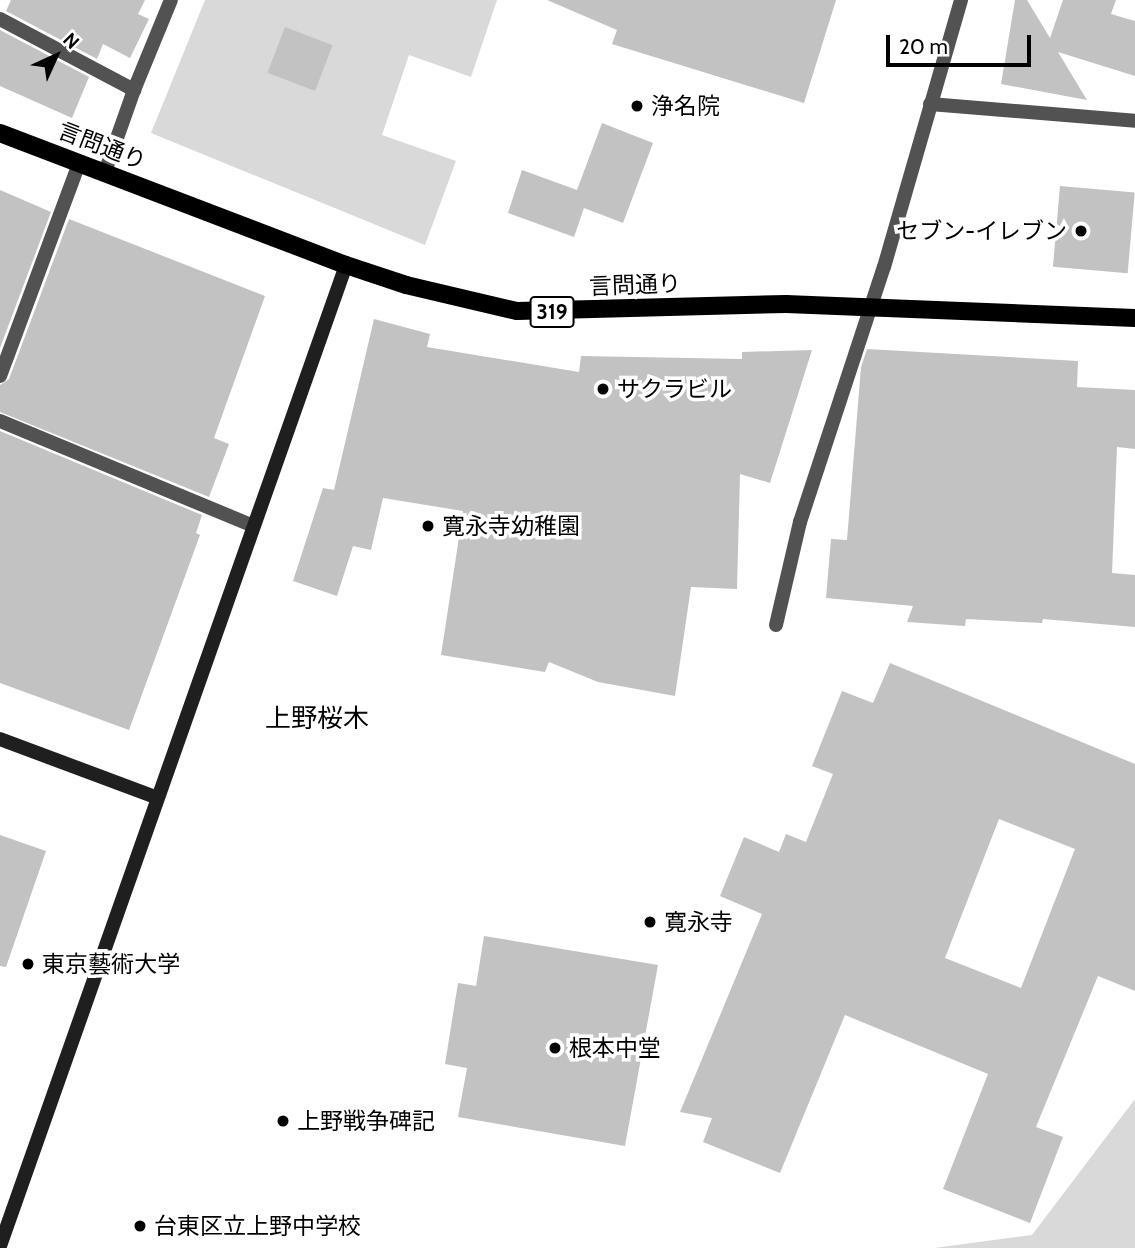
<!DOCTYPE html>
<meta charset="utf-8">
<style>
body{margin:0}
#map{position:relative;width:1135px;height:1248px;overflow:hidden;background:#fff;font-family:Cabin,"Noto Sans JP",sans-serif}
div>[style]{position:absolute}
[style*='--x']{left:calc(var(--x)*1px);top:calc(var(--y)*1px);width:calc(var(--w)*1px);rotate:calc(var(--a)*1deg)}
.green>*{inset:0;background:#d9d9d9}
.building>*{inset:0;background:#c2c2c2;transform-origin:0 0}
.street>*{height:14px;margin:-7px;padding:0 7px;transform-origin:7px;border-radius:7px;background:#525252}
.secondary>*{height:14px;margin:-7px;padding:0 7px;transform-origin:7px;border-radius:7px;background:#1f1f1f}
.primary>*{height:18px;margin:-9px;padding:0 9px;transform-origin:9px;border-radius:9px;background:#000}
.dots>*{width:19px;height:19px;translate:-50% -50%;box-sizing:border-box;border:4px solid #fff;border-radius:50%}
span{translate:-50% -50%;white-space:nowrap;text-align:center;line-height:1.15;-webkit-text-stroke:7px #fff;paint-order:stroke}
.shield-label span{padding:2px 5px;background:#fff;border:2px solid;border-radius:5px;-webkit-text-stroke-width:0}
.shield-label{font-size:21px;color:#000;font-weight:700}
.poi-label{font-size:23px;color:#000}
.left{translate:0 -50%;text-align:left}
.right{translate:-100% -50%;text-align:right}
.street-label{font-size:23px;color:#000}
.quarter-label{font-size:26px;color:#000}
.north{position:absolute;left:21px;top:21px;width:70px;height:70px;-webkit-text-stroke:5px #fff;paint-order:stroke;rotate:45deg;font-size:19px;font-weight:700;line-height:28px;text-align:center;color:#000}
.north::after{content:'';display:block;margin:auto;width:24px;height:32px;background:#000;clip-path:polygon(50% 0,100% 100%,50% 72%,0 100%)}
.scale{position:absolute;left:886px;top:35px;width:145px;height:32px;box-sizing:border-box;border:4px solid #000;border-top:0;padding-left:9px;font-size:21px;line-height:24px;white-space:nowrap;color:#000;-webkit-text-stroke:5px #fff;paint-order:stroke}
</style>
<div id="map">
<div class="green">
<i style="clip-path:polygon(205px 0,497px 0,471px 77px,409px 55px,382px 135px,456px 161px,425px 245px,151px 133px)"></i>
<i style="clip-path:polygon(1135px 1099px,1135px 1248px,934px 1248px,1032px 1235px)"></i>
</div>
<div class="building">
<i style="clip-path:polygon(11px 0,145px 0,138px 14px,149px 19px,130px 58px,103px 44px,97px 59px,6px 11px)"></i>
<i style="clip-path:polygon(547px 0,836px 0,804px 103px,612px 44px,617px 30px)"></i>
<i style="clip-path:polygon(1015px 0,1027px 0,1050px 38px,1063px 0,1116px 0,1111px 14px,1135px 21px,1135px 76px,1058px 52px,1087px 100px,1001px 84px)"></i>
<i style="left:285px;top:27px;width:51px;height:49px;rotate:21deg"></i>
<i style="clip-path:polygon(0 30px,89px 77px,72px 118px,0 86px)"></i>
<i style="clip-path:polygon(602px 123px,653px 143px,623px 223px,584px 208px,574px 237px,508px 213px,522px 170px,577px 190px)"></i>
<i style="left:1060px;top:186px;width:75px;height:81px;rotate:5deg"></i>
<i style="clip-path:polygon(0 190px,51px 212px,0 348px)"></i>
<i style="clip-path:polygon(69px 219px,265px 296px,214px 438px,229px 444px,209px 497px,0 412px,0 385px,9px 379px)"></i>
<i style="clip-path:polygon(374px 319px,430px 334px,427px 347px,579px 372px,581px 356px,742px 359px,742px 352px,812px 350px,770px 483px,740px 474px,737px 589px,691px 587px,675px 696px,598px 682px,549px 662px,545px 672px,441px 655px,463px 511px,383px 498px,371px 550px,353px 546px,337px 596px,293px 581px,323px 488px,334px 490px)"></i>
<i style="clip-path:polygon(867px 349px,1078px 361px,1077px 387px,1135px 390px,1135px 449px,1117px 447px,1112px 573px,1135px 575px,1135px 627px,1043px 619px,1042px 623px,966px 619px,965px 626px,907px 622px,913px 606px,826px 598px,831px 539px,847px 540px,861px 367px)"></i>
<i style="clip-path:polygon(0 431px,202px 515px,196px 533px,200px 535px,129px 730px,0 683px)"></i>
<i style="clip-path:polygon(evenodd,890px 663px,1135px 764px,1135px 991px,1098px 976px,1036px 1127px,1063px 1137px,1030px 1223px,943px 1189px,988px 1074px,845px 1015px,780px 1173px,703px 1142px,712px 1118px,680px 1112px,762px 914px,720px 896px,744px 837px,779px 852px,786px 834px,806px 842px,833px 774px,812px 766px,842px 691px,873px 703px,890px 663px,999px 819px,1075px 849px,1021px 988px,945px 958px,999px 819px)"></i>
<i style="clip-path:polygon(0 835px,46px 851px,6px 967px,0 966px)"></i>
<i style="clip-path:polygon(484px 936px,658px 965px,625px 1146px,458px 1117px,467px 1068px,445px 1064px,458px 983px,476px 986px)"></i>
</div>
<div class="street">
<i style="--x:0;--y:19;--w:152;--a:27.9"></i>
<i style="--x:134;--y:90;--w:87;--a:109.5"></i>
<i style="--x:134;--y:90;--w:97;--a:-67.7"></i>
<i style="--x:930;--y:104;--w:206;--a:4.7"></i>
<i style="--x:0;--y:376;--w:226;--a:-69.6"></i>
<i style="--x:0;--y:421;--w:274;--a:22.5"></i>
<i style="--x:776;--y:625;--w:106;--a:-76.9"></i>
<i style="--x:800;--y:522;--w:268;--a:-71.8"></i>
<i style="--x:884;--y:267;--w:278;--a:-73.9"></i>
</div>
<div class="secondary">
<i style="--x:0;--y:739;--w:165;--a:20.5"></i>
<i style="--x:0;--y:1246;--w:1040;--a:-70.57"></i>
</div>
<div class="primary">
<i style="--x:0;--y:133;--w:370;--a:20.9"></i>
<i style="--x:346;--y:265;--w:63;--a:18.4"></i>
<i style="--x:406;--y:285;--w:114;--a:13.2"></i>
<i style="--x:517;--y:311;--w:269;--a:-1.5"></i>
<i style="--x:786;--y:304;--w:349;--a:2.3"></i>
</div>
<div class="dots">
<i style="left:637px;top:106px;background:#000"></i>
<i style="left:1081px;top:231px;background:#000"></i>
<i style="left:603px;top:389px;background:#000"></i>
<i style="left:428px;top:526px;background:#000"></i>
<i style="left:650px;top:922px;background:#000"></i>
<i style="left:28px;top:964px;background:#000"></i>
<i style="left:555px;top:1048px;background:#000"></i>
<i style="left:283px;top:1121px;background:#000"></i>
<i style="left:140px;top:1226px;background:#000"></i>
</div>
<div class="shield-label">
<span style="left:552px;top:312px">319</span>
</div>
<div class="poi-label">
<span class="left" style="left:651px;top:106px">浄名院</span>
<span class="right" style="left:1067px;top:231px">セブン-イレブン</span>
<span class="left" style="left:617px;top:389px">サクラビル</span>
<span class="left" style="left:442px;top:526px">寛永寺幼稚園</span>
<span class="left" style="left:664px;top:922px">寛永寺</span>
<span class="left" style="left:42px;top:964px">東京藝術大学</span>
<span class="left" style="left:569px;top:1048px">根本中堂</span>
<span class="left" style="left:297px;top:1121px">上野戦争碑記</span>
<span class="left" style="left:154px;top:1226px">台東区立上野中学校</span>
</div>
<div class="street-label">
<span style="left:102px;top:146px;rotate:21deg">言問通り</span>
<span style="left:635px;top:285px;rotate:-2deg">言問通り</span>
</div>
<div class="quarter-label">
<span style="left:317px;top:719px">上野桜木</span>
</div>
<div class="north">N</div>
<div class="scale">20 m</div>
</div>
